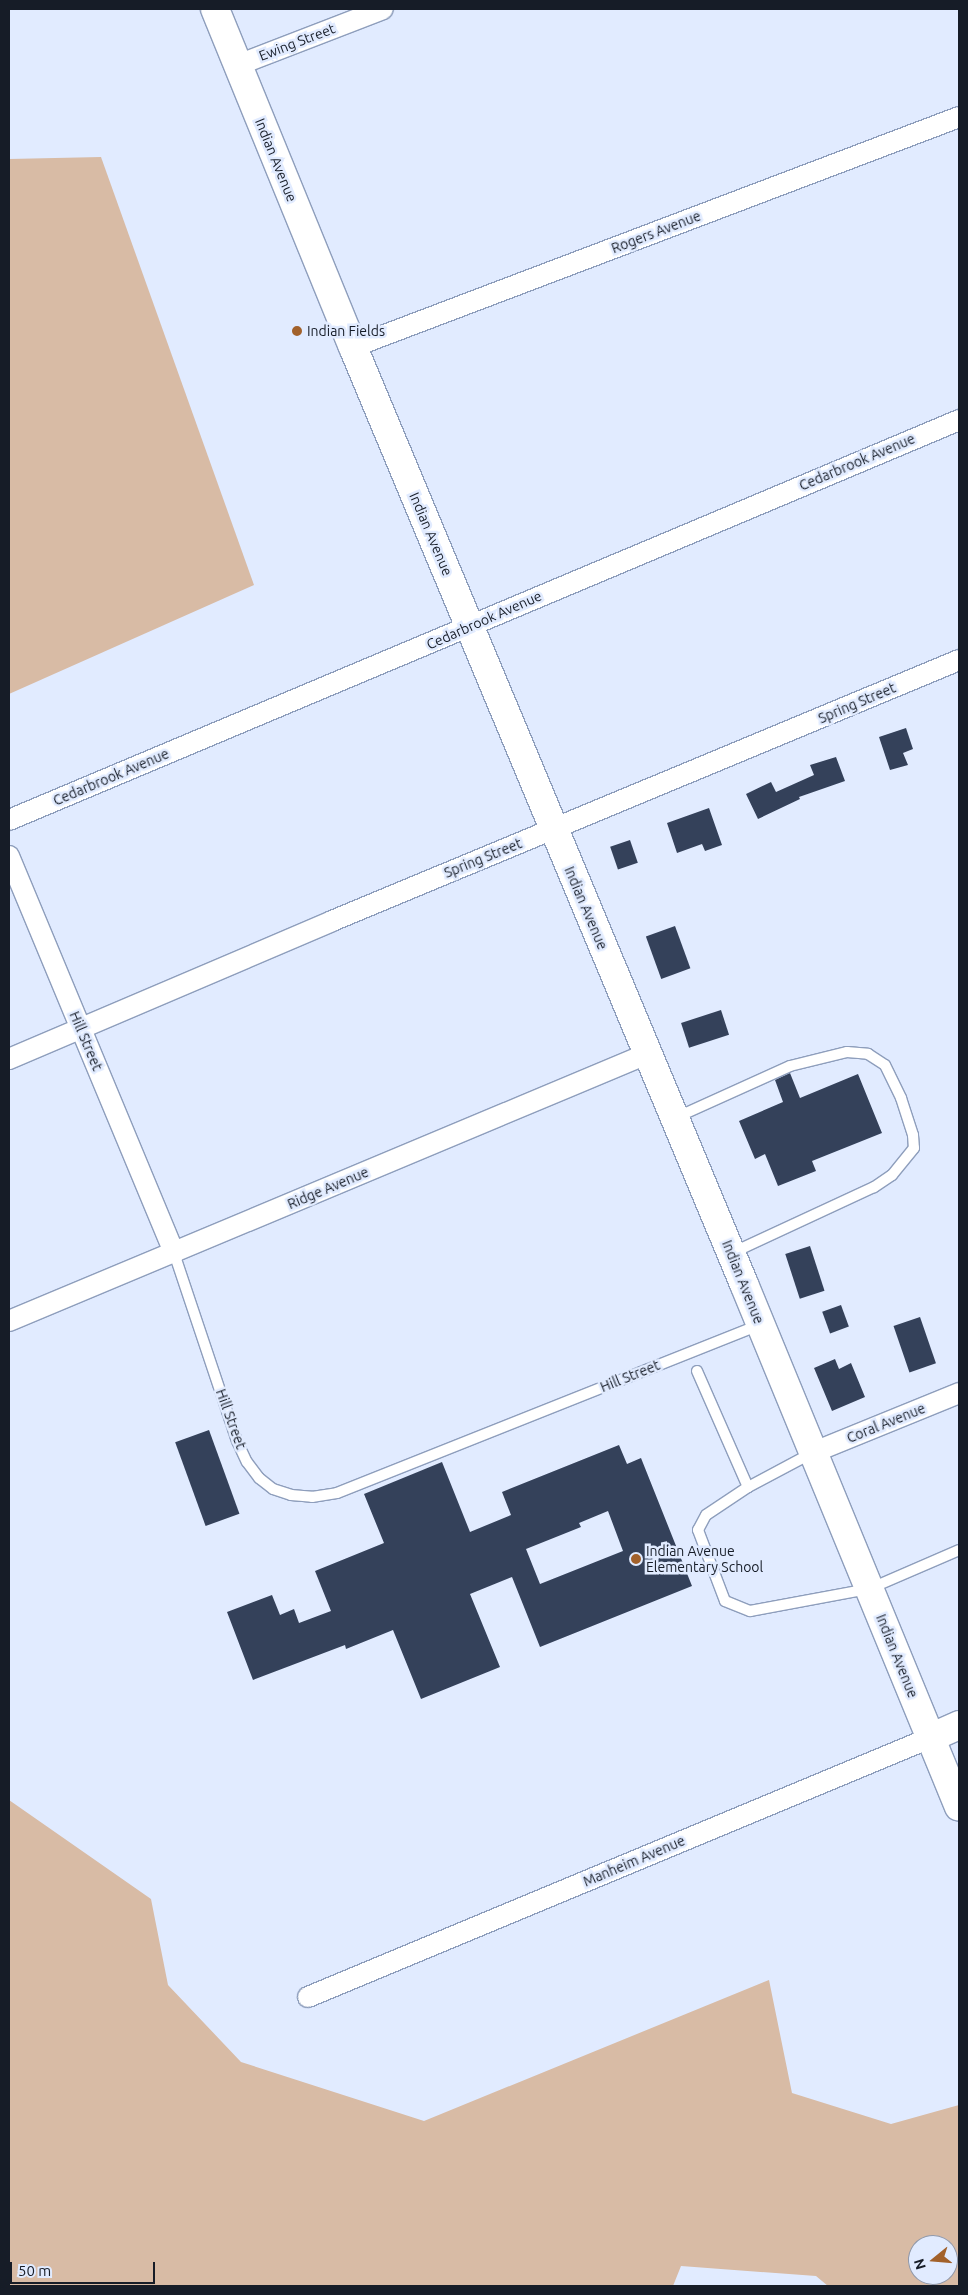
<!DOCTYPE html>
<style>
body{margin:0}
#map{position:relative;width:968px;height:2295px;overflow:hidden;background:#e1ebff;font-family:Ubuntu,sans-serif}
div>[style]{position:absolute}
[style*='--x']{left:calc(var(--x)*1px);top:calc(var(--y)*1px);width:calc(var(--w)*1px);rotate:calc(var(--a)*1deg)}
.green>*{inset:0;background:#d8bba5}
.building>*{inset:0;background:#34415a;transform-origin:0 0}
.roads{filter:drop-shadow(1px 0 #8e9ebc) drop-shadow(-1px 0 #8e9ebc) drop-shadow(0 1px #8e9ebc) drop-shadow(0 -1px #8e9ebc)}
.lane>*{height:10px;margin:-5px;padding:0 5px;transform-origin:5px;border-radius:5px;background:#fff}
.street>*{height:20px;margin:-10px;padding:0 10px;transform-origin:10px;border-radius:10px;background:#fff}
.secondary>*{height:28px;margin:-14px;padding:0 14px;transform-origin:14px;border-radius:14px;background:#fff}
.dots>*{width:14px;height:14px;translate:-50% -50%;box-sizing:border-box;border:2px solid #e1ebff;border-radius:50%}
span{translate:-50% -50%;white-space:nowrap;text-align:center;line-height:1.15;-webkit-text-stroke:5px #e1ebff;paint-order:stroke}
.street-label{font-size:14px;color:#161c27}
.poi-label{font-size:14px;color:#161c27}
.left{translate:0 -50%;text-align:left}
.frame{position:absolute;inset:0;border:10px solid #161c27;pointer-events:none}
.north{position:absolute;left:908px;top:2235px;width:50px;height:50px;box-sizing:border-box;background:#e1ebff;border:1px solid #9098a9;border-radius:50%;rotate:253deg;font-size:14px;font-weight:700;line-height:20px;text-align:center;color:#161c27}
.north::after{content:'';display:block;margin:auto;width:18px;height:22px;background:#a2612b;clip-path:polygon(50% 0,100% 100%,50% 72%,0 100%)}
.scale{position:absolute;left:10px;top:2262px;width:145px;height:22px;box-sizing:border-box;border:2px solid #161c27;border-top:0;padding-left:6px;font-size:15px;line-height:18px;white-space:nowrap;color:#161c27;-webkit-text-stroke:4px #e1ebff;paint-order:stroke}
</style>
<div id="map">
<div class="green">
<i style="clip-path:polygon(101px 157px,254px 585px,9px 694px,9px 159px)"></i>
<i style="clip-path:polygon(evenodd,9px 1800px,151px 1899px,168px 1985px,241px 2062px,424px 2121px,769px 1980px,792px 2093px,891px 2124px,959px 2105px,959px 2286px,828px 2286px,816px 2276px,681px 2266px,673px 2286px,9px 2286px,9px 1800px,918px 2245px,948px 2245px,948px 2275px,918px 2275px,918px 2245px)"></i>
</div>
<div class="building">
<i style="clip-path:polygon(906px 728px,913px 749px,903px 753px,908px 765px,890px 770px,879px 737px)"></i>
<i style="clip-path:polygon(836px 757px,845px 781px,799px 797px,800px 799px,758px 819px,746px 794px,771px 782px,776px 792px,814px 775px,810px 765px)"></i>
<i style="clip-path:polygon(709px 808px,722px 845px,705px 851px,702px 844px,677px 853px,667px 823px)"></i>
<i style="left:630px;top:840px;width:24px;height:21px;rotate:71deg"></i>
<i style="left:675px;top:926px;width:45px;height:31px;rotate:70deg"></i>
<i style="left:721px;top:1010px;width:26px;height:42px;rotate:72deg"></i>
<i style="clip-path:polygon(790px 1073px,800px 1098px,858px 1074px,882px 1133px,812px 1161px,816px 1171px,778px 1186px,765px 1154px,755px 1159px,739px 1121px,783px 1102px,775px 1080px)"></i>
<i style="left:810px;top:1246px;width:47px;height:26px;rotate:72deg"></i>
<i style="left:841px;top:1305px;width:23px;height:20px;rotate:70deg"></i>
<i style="left:920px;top:1317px;width:49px;height:28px;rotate:71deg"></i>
<i style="clip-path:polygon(835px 1359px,839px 1369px,851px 1363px,865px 1397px,832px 1411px,814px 1368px)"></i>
<i style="left:209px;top:1430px;width:89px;height:36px;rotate:70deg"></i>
<i style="clip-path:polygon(evenodd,619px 1445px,627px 1464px,641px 1458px,692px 1586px,540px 1647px,512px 1577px,470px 1594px,500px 1667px,421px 1699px,393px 1630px,346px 1649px,345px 1645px,253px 1680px,227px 1612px,272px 1595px,280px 1615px,294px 1609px,299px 1623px,331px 1611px,315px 1571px,384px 1543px,364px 1494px,442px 1462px,470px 1532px,511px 1515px,502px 1492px,619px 1445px,608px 1511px,623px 1551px,540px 1584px,526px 1549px,581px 1527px,579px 1523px,608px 1511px)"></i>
</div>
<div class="roads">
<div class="lane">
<i style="--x:675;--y:1118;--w:126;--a:-24.3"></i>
<i style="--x:790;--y:1066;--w:59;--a:-13.8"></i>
<i style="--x:847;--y:1052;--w:21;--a:5"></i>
<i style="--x:868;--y:1054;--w:20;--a:33"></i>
<i style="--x:885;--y:1065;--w:37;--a:64"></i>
<i style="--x:901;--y:1098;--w:39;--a:72"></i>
<i style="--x:913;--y:1135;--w:13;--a:86"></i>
<i style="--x:914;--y:1148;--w:35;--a:129"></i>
<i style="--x:892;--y:1175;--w:22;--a:146"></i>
<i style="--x:874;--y:1187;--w:157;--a:155.1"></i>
<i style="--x:174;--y:1253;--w:198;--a:71.5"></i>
<i style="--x:237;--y:1441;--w:23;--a:65"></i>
<i style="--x:247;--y:1462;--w:20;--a:53"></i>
<i style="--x:259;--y:1478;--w:18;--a:38"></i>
<i style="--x:273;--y:1489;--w:19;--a:18"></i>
<i style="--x:291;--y:1495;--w:21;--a:5"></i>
<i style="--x:312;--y:1497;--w:25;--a:-9"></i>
<i style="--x:337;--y:1493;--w:455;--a:-21.7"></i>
<i style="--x:697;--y:1371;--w:127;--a:66.3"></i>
<i style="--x:812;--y:1453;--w:72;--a:152"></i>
<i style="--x:748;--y:1487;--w:50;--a:146.3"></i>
<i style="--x:706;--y:1515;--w:17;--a:118"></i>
<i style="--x:698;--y:1530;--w:76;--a:69.2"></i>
<i style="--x:725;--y:1601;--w:27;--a:22"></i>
<i style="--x:750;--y:1611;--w:121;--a:-10.5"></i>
<i style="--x:869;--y:1589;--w:98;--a:-23.4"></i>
</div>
<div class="street">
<i style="--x:238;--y:65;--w:155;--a:-21.1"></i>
<i style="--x:353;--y:347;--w:648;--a:-20.78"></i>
<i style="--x:9;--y:820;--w:1031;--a:-22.83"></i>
<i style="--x:9;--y:856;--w:430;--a:67.4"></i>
<i style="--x:9;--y:1059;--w:351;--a:-23.1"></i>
<i style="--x:332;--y:921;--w:679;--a:-22.6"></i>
<i style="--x:9;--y:1321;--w:692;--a:-22.71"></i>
<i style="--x:812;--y:1453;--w:159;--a:-22.2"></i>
<i style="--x:308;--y:1997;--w:674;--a:-22.61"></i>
</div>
<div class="secondary">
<i style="--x:215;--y:9;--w:365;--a:67.8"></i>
<i style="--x:353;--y:347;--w:1015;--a:67.35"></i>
<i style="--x:744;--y:1284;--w:565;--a:67.65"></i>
<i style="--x:930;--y:1738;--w:32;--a:-24"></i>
</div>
</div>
<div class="dots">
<i style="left:297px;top:331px;background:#a2612b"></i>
<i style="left:636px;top:1559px;background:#a2612b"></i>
</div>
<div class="street-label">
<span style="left:297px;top:42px;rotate:-21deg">Ewing Street</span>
<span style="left:276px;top:160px;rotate:68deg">Indian Avenue</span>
<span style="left:656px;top:232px;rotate:-21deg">Rogers Avenue</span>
<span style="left:857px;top:462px;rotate:-23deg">Cedarbrook Avenue</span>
<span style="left:431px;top:534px;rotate:67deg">Indian Avenue</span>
<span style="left:484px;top:620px;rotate:-24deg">Cedarbrook Avenue</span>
<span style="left:857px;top:703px;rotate:-23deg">Spring Street</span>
<span style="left:111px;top:777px;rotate:-23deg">Cedarbrook Avenue</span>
<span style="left:483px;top:858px;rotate:-22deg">Spring Street</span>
<span style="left:586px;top:908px;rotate:67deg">Indian Avenue</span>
<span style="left:86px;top:1041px;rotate:67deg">Hill Street</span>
<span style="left:328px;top:1188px;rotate:-23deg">Ridge Avenue</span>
<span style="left:743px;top:1282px;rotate:68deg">Indian Avenue</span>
<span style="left:630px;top:1376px;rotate:-22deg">Hill Street</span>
<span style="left:231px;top:1419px;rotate:70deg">Hill Street</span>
<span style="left:886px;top:1423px;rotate:-22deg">Coral Avenue</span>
<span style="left:897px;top:1656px;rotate:68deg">Indian Avenue</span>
<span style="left:634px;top:1861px;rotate:-23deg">Manheim Avenue</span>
</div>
<div class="poi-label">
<span class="left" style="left:307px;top:331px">Indian Fields</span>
<span class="left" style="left:646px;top:1559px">Indian Avenue<br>Elementary School</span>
</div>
<div class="frame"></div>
<div class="north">N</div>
<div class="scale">50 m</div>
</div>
